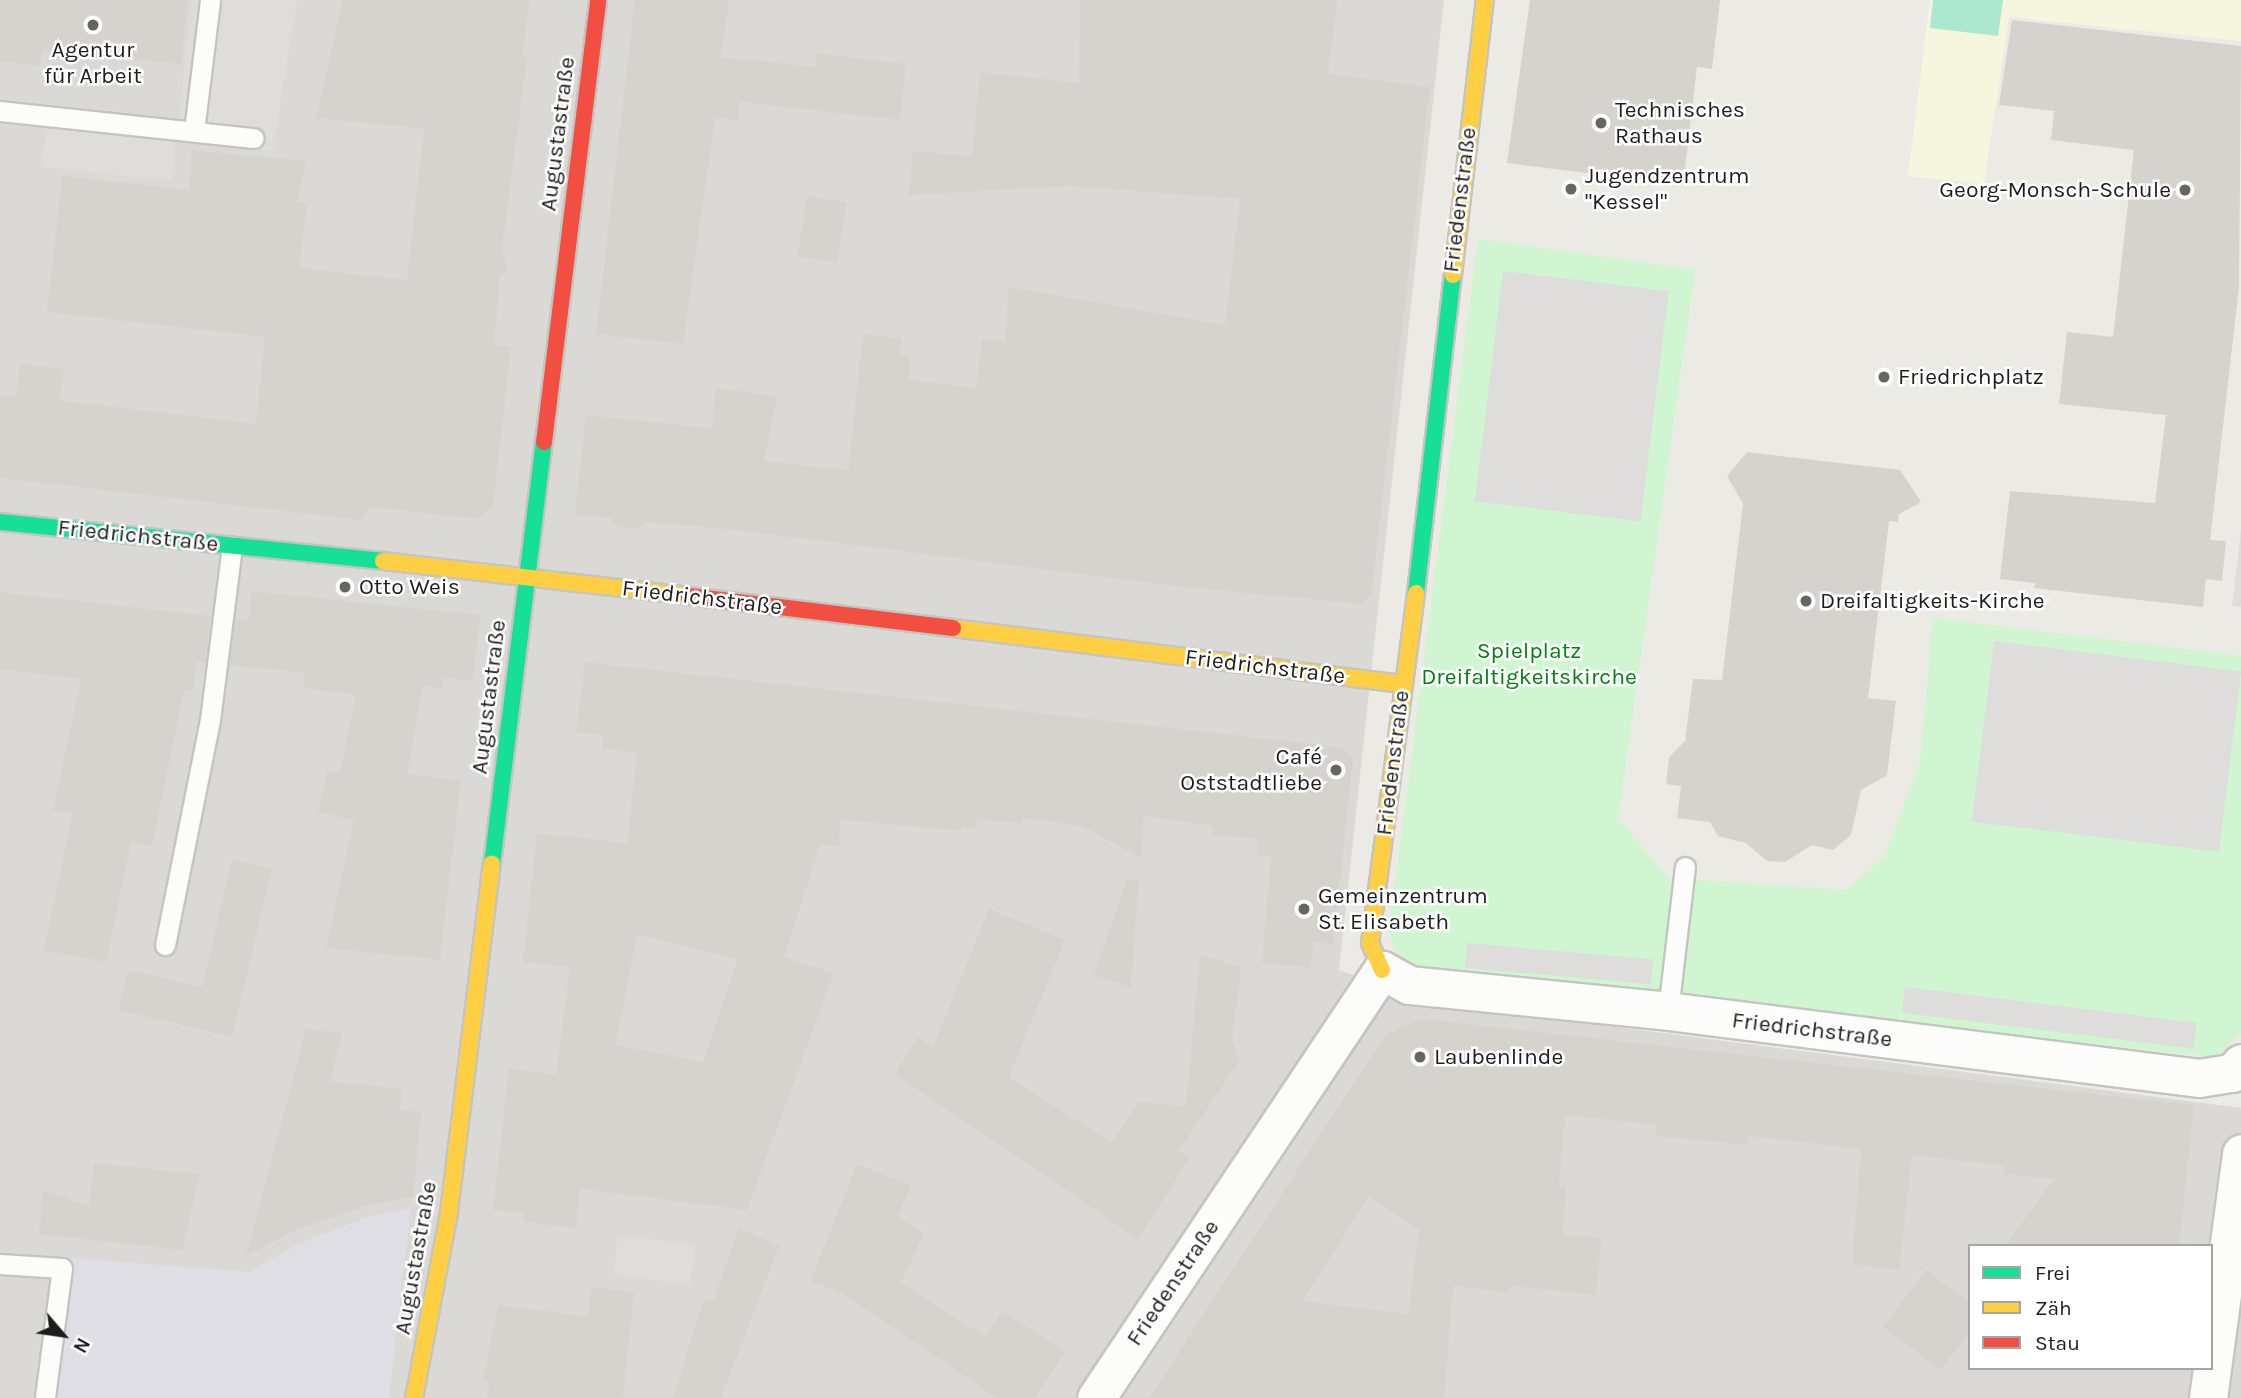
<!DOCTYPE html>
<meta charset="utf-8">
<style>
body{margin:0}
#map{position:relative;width:2241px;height:1398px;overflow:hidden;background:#eceae4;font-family:Karla,sans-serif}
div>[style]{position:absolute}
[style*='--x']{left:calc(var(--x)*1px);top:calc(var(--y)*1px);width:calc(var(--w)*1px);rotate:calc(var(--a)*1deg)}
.residential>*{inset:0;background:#dbd9d6}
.education>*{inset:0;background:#f6f6de}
.park>*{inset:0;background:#d0f5d1}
.pitch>*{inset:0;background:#ace7d0}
.parking>*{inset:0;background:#dedddb;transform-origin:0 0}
.plaza>*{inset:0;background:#e0dee5}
.building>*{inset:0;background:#d6d3cf;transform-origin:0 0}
.roads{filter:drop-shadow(2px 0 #c4c4c1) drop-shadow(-2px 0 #c4c4c1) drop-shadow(0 2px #c4c4c1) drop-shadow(0 -2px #c4c4c1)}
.lane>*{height:19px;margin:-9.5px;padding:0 9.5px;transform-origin:9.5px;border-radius:9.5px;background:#fcfcfb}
.street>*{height:37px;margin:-18.5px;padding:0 18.5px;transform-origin:18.5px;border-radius:18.5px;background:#fcfcfb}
.fast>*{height:16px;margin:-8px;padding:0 8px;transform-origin:8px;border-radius:8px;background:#16e098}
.slow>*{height:16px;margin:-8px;padding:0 8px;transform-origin:8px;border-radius:8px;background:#ffcf43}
.jam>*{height:16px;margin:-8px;padding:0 8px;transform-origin:8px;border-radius:8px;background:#f24e42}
.dots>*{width:19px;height:19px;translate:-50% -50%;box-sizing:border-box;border:4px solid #fff;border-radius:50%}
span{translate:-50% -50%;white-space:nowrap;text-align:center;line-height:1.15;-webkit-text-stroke:5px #fff;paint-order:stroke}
.poi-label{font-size:23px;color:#1d1d1d}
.left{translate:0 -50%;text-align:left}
.right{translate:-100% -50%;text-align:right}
.street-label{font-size:23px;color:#1d1d1d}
.park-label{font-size:23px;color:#028311}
.legend{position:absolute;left:1968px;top:1244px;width:245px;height:126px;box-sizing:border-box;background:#fff;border:2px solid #a5a5a5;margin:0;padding:9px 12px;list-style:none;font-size:21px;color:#1d1d1d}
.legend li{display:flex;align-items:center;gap:14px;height:35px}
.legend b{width:35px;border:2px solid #a5a5a5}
.north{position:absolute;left:28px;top:1300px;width:70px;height:70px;-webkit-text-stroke:5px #fff;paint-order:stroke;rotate:119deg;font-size:19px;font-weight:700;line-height:28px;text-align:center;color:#1d1d1d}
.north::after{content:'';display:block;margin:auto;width:24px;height:32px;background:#1d1d1d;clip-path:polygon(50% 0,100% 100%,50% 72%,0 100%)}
</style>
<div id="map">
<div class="residential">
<i style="clip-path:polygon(evenodd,0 0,1444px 0,1339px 970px,1440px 1004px,2241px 1108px,2241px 1398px,0 1398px,0 0,1970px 1246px,2211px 1246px,2211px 1368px,1970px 1368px,1970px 1246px)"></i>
</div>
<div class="education">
<i style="clip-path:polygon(1930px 0,2241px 0,2241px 41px,2009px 17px,1984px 184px,1908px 176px)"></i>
</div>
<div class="park">
<i style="clip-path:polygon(1478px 239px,1695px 270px,1618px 819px,1668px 878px,1847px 890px,1884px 857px,1920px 763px,1933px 618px,2241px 656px,2241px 1033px,2217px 1057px,1416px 971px,1396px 952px,1389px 931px)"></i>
</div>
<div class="pitch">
<i style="clip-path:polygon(1933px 0,2003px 0,1998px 36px,1930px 28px)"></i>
</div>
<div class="parking">
<i style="clip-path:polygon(192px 0,297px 0,273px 151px,175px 140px,172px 181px,41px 167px,48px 112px,178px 127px)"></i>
<i style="left:1503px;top:271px;width:167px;height:232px;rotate:7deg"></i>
<i style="clip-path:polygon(2241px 530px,2241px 607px,2232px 606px)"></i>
<i style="left:1994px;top:641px;width:249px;height:182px;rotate:7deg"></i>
<i style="left:1467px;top:943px;width:187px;height:25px;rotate:5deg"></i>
<i style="left:1905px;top:987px;width:294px;height:26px;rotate:7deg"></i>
<i style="left:618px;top:1235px;width:78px;height:40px;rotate:7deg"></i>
</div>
<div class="plaza">
<i style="clip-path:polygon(411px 1209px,389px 1398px,54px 1398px,68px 1258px,249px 1272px,298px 1244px,373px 1215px)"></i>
</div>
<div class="building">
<i style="clip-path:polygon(0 0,188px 0,181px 64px,42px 50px,40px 66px,0 61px)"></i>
<i style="clip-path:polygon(343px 0,530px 0,522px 56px,527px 57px,502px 250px,508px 270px,500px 276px,494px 346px,511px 347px,493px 506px,477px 519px,369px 507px,361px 520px,0 478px,0 395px,16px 396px,20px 364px,64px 369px,59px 400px,256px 424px,265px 337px,47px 312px,62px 176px,189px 190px,192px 150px,306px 161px,297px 202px,307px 203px,299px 268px,407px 280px,424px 129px,316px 118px)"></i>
<i style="clip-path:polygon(635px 0,729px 0,721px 57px,816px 67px,817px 53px,906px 64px,900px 120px,740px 102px,738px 120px,715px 118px,683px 344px,596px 334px)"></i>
<i style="clip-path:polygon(1080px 0,1337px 0,1328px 74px,1430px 87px,1371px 596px,1359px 604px,1176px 586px,726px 529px,645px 522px,638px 529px,618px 527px,611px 518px,575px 515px,586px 415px,712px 428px,716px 388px,777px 396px,764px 461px,848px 470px,863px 334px,901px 338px,899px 355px,910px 356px,909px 380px,976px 388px,982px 339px,1005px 342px,1009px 287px,1225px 325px,1240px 199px,1070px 186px,909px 195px,913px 151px,972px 156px,980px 72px,1079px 83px)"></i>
<i style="clip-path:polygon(1530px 0,1720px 0,1712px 69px,1697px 67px,1683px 185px,1507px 163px)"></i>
<i style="clip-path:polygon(2012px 20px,2241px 46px,2239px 287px,2210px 540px,2226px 541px,2222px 581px,2206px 579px,2203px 607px,2034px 588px,2035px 583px,2000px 579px,2010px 491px,2155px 503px,2166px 415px,2059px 404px,2067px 332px,2113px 337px,2134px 150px,2051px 140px,2054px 111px,1999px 105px)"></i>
<i style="left:807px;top:196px;width:40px;height:61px;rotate:9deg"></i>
<i style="clip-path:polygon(1747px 452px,1900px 470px,1921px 502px,1899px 514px,1898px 522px,1889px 521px,1868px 698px,1896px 701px,1887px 775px,1861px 790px,1851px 835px,1833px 850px,1812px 845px,1785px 862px,1767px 861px,1746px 843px,1718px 836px,1710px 822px,1677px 818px,1681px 786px,1666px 784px,1669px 757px,1685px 741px,1693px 679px,1722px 680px,1743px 504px,1727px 476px)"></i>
<i style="clip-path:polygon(252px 591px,480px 615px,473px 681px,443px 678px,442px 688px,423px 686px,407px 774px,461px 780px,440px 960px,326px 948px,354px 820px,318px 812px,327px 770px,340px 773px,356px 695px,303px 688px,305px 673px,229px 665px,235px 619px,249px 620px)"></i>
<i style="clip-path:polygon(0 592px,211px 616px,205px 662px,197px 662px,193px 691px,184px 690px,152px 846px,131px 842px,106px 962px,44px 950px,72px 814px,53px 810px,81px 679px,0 669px)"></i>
<i style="clip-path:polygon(evenodd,585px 662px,1341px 747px,1353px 760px,1333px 944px,1314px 942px,1310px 968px,1262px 963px,1271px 857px,1257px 855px,1258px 839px,1212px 835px,1213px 826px,1144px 816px,1141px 858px,1082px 826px,1022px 818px,1022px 823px,978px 820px,977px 828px,961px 827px,960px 831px,841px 820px,839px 847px,820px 845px,784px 957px,834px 973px,747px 1210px,580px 1189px,576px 1228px,524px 1222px,524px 1213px,493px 1210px,509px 1069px,556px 1074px,570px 967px,523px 962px,537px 833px,627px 843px,637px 753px,602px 749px,604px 735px,576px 733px,585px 662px,637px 934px,738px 959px,703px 1062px,616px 1045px,637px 934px)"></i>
<i style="clip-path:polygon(232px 860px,272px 869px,232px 1037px,118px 1010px,128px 970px,202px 987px)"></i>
<i style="clip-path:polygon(1127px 879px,1139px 881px,1131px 987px,1094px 975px)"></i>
<i style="clip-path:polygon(989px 909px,1065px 940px,1009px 1077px,1112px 1143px,1139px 1102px,1186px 1106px,1200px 954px,1241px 967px,1232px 1040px,1240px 1060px,1179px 1151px,1190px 1158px,1138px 1239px,895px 1074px,918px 1037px,933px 1047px)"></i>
<i style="clip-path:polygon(evenodd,1422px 1019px,2194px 1105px,2179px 1246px,2005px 1246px,2054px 1179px,2004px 1174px,2006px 1166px,1912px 1155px,1899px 1270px,1852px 1264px,1861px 1149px,1749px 1136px,1748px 1145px,1655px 1136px,1657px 1125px,1565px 1115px,1559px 1187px,1566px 1187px,1562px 1235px,1602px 1238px,1595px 1295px,1512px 1286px,1507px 1292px,1453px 1286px,1444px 1398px,1149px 1398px,1385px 1035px,1422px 1019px,1369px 1197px,1419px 1230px,1408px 1314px,1302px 1301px,1369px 1197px)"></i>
<i style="clip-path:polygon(306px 1029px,342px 1033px,330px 1081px,402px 1089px,400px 1110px,421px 1112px,413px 1197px,372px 1204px,293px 1231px,246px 1256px)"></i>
<i style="clip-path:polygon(94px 1163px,200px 1174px,182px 1250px,39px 1234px,43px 1190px,89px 1206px)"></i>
<i style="clip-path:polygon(857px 1164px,911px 1186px,897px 1217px,924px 1233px,901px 1283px,986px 1337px,1002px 1311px,1065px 1352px,1035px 1398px,997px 1398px,836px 1290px,810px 1282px)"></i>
<i style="clip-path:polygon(739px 1228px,779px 1246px,721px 1398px,673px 1398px,704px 1298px,713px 1301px)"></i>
<i style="clip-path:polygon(1926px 1270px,1970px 1303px,1970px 1331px,1941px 1370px,1883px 1327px)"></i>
<i style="clip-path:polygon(591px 1287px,634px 1292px,623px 1398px,487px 1398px,489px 1381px,483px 1381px,498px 1305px,588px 1316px)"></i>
</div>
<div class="roads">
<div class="lane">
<i style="--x:0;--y:111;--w:255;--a:6.1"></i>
<i style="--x:194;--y:131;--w:132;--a:-83"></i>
<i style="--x:165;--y:945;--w:229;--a:-78.7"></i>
<i style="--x:210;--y:720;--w:175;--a:-82.8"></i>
<i style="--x:1668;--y:1011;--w:145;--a:-83.3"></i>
<i style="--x:0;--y:1264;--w:62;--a:3.7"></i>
<i style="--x:62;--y:1268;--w:131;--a:97.5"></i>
</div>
<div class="street">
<i style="--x:1096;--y:1398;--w:515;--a:-56.25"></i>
<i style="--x:1382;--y:970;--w:31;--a:29"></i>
<i style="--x:1409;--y:985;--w:260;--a:5.7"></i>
<i style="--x:1668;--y:1011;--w:535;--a:7.19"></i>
<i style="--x:2199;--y:1078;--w:33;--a:-9"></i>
<i style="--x:2232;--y:1073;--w:13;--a:-48"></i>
<i style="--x:2208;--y:1398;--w:247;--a:-82.3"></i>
</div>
<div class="fast">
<i style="--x:0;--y:522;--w:385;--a:5.8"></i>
<i style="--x:1416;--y:593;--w:320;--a:-83.4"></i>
<i style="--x:492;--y:864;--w:425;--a:-83"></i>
</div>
<div class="slow">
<i style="--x:1453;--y:275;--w:277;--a:-83.4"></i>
<i style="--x:383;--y:561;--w:307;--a:6.5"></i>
<i style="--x:953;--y:628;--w:453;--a:7.1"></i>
<i style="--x:1382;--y:970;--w:30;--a:-114"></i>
<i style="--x:1370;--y:943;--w:353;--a:-82.5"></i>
<i style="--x:414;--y:1398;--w:189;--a:-79.3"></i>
<i style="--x:449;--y:1212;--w:351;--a:-83"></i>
</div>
<div class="jam">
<i style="--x:544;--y:442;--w:445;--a:-83"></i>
<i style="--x:688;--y:596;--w:267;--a:6.9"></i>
</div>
</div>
<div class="dots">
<i style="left:93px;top:25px;background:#656563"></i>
<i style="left:1601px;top:123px;background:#656563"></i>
<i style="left:1571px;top:189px;background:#656563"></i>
<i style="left:2185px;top:190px;background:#656563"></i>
<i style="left:1884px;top:377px;background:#656563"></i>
<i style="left:345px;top:587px;background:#656563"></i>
<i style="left:1806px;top:601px;background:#656563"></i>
<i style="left:1336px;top:770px;background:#656563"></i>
<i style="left:1304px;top:909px;background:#656563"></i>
<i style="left:1420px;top:1057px;background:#656563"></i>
</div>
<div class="poi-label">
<span style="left:93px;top:63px">Agentur<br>für Arbeit</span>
<span class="left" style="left:1615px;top:123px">Technisches<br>Rathaus</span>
<span class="left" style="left:1585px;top:189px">Jugendzentrum<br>"Kessel"</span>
<span class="right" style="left:2171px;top:190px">Georg-Monsch-Schule</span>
<span class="left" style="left:1898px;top:377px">Friedrichplatz</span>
<span class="left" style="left:359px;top:587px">Otto Weis</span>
<span class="left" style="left:1820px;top:601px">Dreifaltigkeits-Kirche</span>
<span class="right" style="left:1322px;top:770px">Café<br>Oststadtliebe</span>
<span class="left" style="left:1318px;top:909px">Gemeinzentrum<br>St. Elisabeth</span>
<span class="left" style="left:1434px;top:1057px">Laubenlinde</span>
</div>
<div class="street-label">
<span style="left:558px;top:134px;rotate:-83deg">Augustastraße</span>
<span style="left:1460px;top:200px;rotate:-83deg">Friedenstraße</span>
<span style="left:138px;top:536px;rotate:6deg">Friedrichstraße</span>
<span style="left:702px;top:598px;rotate:7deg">Friedrichstraße</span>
<span style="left:1265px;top:667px;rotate:7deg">Friedrichstraße</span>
<span style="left:489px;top:697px;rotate:-83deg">Augustastraße</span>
<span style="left:1393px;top:763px;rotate:-83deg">Friedenstraße</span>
<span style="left:1812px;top:1030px;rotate:7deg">Friedrichstraße</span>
<span style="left:416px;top:1258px;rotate:-80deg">Augustastraße</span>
<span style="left:1173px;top:1283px;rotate:-56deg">Friedenstraße</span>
</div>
<div class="park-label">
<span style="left:1529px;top:664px">Spielplatz<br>Dreifaltigkeitskirche</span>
</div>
<ul class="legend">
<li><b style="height:9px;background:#16e098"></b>Frei</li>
<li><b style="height:9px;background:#ffcf43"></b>Zäh</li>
<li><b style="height:9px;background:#f24e42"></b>Stau</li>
</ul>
<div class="north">N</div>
</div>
